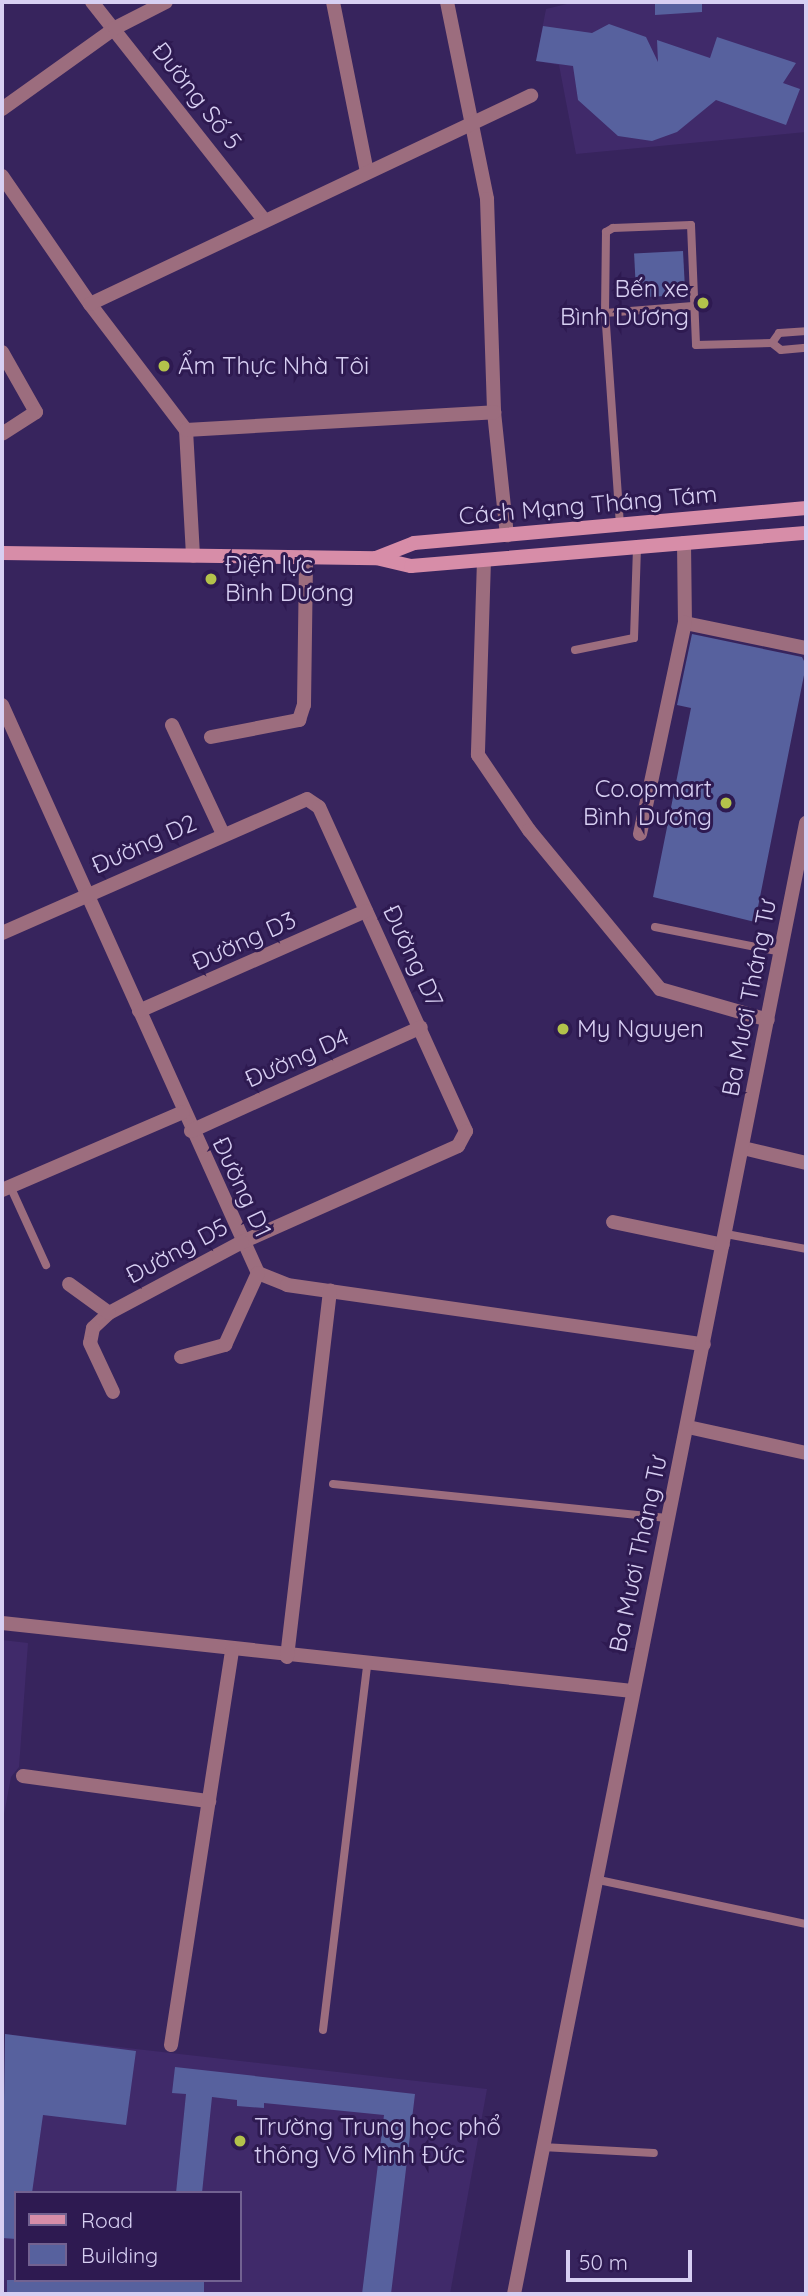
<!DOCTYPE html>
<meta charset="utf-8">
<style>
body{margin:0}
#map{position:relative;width:808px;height:2296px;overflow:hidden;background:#37245d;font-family:Quicksand,sans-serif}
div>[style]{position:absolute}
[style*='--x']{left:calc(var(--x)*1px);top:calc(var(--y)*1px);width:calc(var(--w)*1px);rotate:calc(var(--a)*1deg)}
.built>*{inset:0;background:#402a6a}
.building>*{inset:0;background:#57619e;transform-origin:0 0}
.service>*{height:8px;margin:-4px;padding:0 4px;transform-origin:4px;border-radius:4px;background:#9c6d7e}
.minor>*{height:14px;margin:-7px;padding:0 7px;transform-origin:7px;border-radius:7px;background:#9c6d7e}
.tertiary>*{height:14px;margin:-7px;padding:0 7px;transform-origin:7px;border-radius:7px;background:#9c6d7e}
.secondary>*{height:14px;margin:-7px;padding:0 7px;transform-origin:7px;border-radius:7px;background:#d78da8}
.dots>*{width:19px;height:19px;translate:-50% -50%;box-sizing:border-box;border:4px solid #2e1a51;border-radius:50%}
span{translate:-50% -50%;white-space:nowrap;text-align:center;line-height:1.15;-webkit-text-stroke:6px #2e1a51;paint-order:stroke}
.street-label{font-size:24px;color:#d7cff2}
.poi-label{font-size:24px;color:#d7cff2}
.right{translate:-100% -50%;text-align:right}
.left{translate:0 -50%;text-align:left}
.frame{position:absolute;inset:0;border:4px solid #d7cff2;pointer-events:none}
.legend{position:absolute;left:14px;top:2191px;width:228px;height:91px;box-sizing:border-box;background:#2e1a51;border:2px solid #726291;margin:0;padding:9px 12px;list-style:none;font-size:21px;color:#d7cff2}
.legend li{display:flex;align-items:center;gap:14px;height:35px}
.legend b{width:35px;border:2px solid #726291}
.scale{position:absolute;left:566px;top:2250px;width:126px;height:32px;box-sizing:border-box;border:4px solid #d7cff2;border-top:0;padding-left:9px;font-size:21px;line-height:24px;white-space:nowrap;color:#d7cff2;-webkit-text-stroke:5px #2e1a51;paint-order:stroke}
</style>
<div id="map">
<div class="built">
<i style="clip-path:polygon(575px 2px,806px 2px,806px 132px,576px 154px,559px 65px,536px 61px,546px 9px)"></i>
<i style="clip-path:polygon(2px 1640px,28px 1643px,19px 1767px,11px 1777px,2px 1825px)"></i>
<i style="clip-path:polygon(evenodd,5px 2034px,487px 2089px,450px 2294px,2px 2294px,5px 2034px,16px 2193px,240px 2193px,240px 2280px,16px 2280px,16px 2193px)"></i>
</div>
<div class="building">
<i style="clip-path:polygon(655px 2px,702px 2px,702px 12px,655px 15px)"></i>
<i style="clip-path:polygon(609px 24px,646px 37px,658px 62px,657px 40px,710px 58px,717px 37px,796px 63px,783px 83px,800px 89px,786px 125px,716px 100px,677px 132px,652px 141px,618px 136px,578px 100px,573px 66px,536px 61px,543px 26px,592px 33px)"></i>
<i style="left:683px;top:251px;width:44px;height:49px;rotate:87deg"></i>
<i style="clip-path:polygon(692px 634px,802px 657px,806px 665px,755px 922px,653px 897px,691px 708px,677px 705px)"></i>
<i style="clip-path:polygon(5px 2034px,136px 2051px,126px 2125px,43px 2115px,32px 2193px,16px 2193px,16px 2239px,2px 2238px)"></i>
<i style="clip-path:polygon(175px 2067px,415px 2094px,391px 2294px,362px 2294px,384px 2115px,264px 2103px,264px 2108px,237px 2106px,237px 2100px,212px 2097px,202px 2193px,176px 2193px,186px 2094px,172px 2093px)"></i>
<i style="left:7px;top:2280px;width:197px;height:14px"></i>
</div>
<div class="service">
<i style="--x:605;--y:313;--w:88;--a:-4.5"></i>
<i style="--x:772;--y:343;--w:12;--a:-55"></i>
<i style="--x:779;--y:333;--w:27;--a:-4"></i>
<i style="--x:620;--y:525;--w:213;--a:-94"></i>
<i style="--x:605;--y:313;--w:81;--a:-89.3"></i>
<i style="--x:606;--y:232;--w:8;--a:-30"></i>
<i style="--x:613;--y:228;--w:78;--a:-2.2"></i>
<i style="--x:691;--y:225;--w:120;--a:87.6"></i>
<i style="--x:696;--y:345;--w:76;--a:-1.5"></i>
<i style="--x:772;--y:343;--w:11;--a:38"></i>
<i style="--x:781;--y:350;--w:25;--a:-5"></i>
<i style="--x:575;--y:650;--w:60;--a:-11.5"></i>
<i style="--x:634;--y:638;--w:92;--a:-88.1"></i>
<i style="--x:655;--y:927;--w:128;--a:11.2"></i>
<i style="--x:10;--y:1186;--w:87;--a:65.5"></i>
<i style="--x:726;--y:1234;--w:81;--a:10.6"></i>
<i style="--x:333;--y:1484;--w:338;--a:5.8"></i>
<i style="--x:594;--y:1879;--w:217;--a:12"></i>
<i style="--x:323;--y:2030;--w:369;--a:-83.1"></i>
<i style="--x:542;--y:2147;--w:112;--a:3.1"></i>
</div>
<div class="minor">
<i style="--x:92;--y:2;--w:278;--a:51.7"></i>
<i style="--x:333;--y:2;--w:173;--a:78.7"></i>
<i style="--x:447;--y:2;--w:201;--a:78.5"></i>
<i style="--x:487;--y:199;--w:213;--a:88.1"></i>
<i style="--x:494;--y:412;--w:124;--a:84"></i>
<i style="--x:2;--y:109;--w:139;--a:-35.6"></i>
<i style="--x:115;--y:28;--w:57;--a:-27"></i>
<i style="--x:2;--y:176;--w:155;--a:55.5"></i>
<i style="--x:90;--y:304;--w:158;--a:52.7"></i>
<i style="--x:186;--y:430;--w:126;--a:86.8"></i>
<i style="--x:90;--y:304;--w:488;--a:-25.3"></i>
<i style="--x:2;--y:352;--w:69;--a:60.5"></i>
<i style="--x:36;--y:412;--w:40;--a:147.1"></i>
<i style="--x:186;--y:430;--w:309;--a:-3.3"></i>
<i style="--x:684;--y:543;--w:80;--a:89.3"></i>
<i style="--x:685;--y:623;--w:124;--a:11.7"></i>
<i style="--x:484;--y:560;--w:195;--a:91.8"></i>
<i style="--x:478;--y:755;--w:91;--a:55.8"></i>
<i style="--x:529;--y:830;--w:206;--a:50.5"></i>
<i style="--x:660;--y:989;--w:112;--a:16"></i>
<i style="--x:2;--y:705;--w:623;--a:65.74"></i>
<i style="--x:258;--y:1273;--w:31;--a:22"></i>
<i style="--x:287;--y:1285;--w:421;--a:8.1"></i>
<i style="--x:172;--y:725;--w:120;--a:64.9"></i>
<i style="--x:211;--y:737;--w:90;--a:-10.9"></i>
<i style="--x:299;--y:720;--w:16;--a:-72"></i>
<i style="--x:304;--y:705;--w:148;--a:-89.2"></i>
<i style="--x:640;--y:834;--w:216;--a:-78"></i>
<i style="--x:2;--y:933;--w:333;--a:-23.7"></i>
<i style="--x:307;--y:799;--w:14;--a:34"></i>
<i style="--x:319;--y:807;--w:356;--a:65.6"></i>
<i style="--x:466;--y:1131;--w:17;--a:118"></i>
<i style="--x:458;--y:1146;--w:236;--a:156"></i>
<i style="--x:242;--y:1242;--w:151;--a:151.9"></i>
<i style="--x:109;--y:1313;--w:22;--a:137"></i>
<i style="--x:93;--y:1328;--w:15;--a:101"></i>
<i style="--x:90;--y:1343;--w:54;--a:64.9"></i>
<i style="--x:139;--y:1011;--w:248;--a:-23.8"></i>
<i style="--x:191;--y:1131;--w:252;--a:-24.3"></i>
<i style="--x:743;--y:1148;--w:65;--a:13.4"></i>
<i style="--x:2;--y:1190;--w:197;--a:-23.3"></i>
<i style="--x:613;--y:1222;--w:112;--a:11.8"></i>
<i style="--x:69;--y:1284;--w:49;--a:35.9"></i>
<i style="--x:181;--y:1357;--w:46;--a:-15.3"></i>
<i style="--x:225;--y:1345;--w:79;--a:-65.4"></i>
<i style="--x:688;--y:1427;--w:121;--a:12.4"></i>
<i style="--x:2;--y:1623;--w:634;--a:6.16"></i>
<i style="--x:287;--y:1657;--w:369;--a:-83.3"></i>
<i style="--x:23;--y:1776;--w:188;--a:7.7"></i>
<i style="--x:171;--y:2045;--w:399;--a:-81.2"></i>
</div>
<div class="tertiary">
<i style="--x:514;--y:2294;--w:1500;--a:-78.77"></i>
</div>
<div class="secondary">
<i style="--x:2;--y:553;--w:374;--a:0.8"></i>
<i style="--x:376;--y:558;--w:36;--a:13"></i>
<i style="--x:411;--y:566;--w:396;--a:-4.8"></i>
<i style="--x:376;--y:558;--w:41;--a:-21.5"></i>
<i style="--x:414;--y:543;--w:394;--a:-5.1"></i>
</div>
<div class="dots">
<i style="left:703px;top:303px;background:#b3c24b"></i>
<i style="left:164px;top:366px;background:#b3c24b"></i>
<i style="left:211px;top:579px;background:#b3c24b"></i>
<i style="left:726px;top:803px;background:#b3c24b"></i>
<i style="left:563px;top:1029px;background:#b3c24b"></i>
<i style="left:240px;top:2141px;background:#b3c24b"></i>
</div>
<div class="street-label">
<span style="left:197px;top:96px;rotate:52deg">Đường Số 5</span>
<span style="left:588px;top:505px;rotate:-5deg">Cách Mạng Tháng Tám</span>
<span style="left:144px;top:844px;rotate:-24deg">Đường D2</span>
<span style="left:244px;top:941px;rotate:-24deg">Đường D3</span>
<span style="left:413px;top:956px;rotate:65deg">Đường D7</span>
<span style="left:749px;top:998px;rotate:-79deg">Ba Mươi Tháng Tư</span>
<span style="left:297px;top:1058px;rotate:-24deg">Đường D4</span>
<span style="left:242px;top:1187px;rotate:65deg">Đường D1</span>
<span style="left:177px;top:1251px;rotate:-28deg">Đường D5</span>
<span style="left:638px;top:1554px;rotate:-78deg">Ba Mươi Tháng Tư</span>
</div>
<div class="poi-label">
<span class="right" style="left:689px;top:303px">Bến xe<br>Bình Dương</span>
<span class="left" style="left:178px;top:366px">Ẩm Thực Nhà Tôi</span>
<span class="left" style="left:225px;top:579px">Điện lực<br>Bình Dương</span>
<span class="right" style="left:712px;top:803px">Co.opmart<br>Bình Dương</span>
<span class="left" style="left:577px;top:1029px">My Nguyen</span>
<span class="left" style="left:254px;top:2141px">Trường Trung học phổ<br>thông Võ Mình Đức</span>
</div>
<div class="frame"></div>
<ul class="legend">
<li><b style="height:9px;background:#d78da8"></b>Road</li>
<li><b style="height:19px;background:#57619e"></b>Building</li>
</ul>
<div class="scale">50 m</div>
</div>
